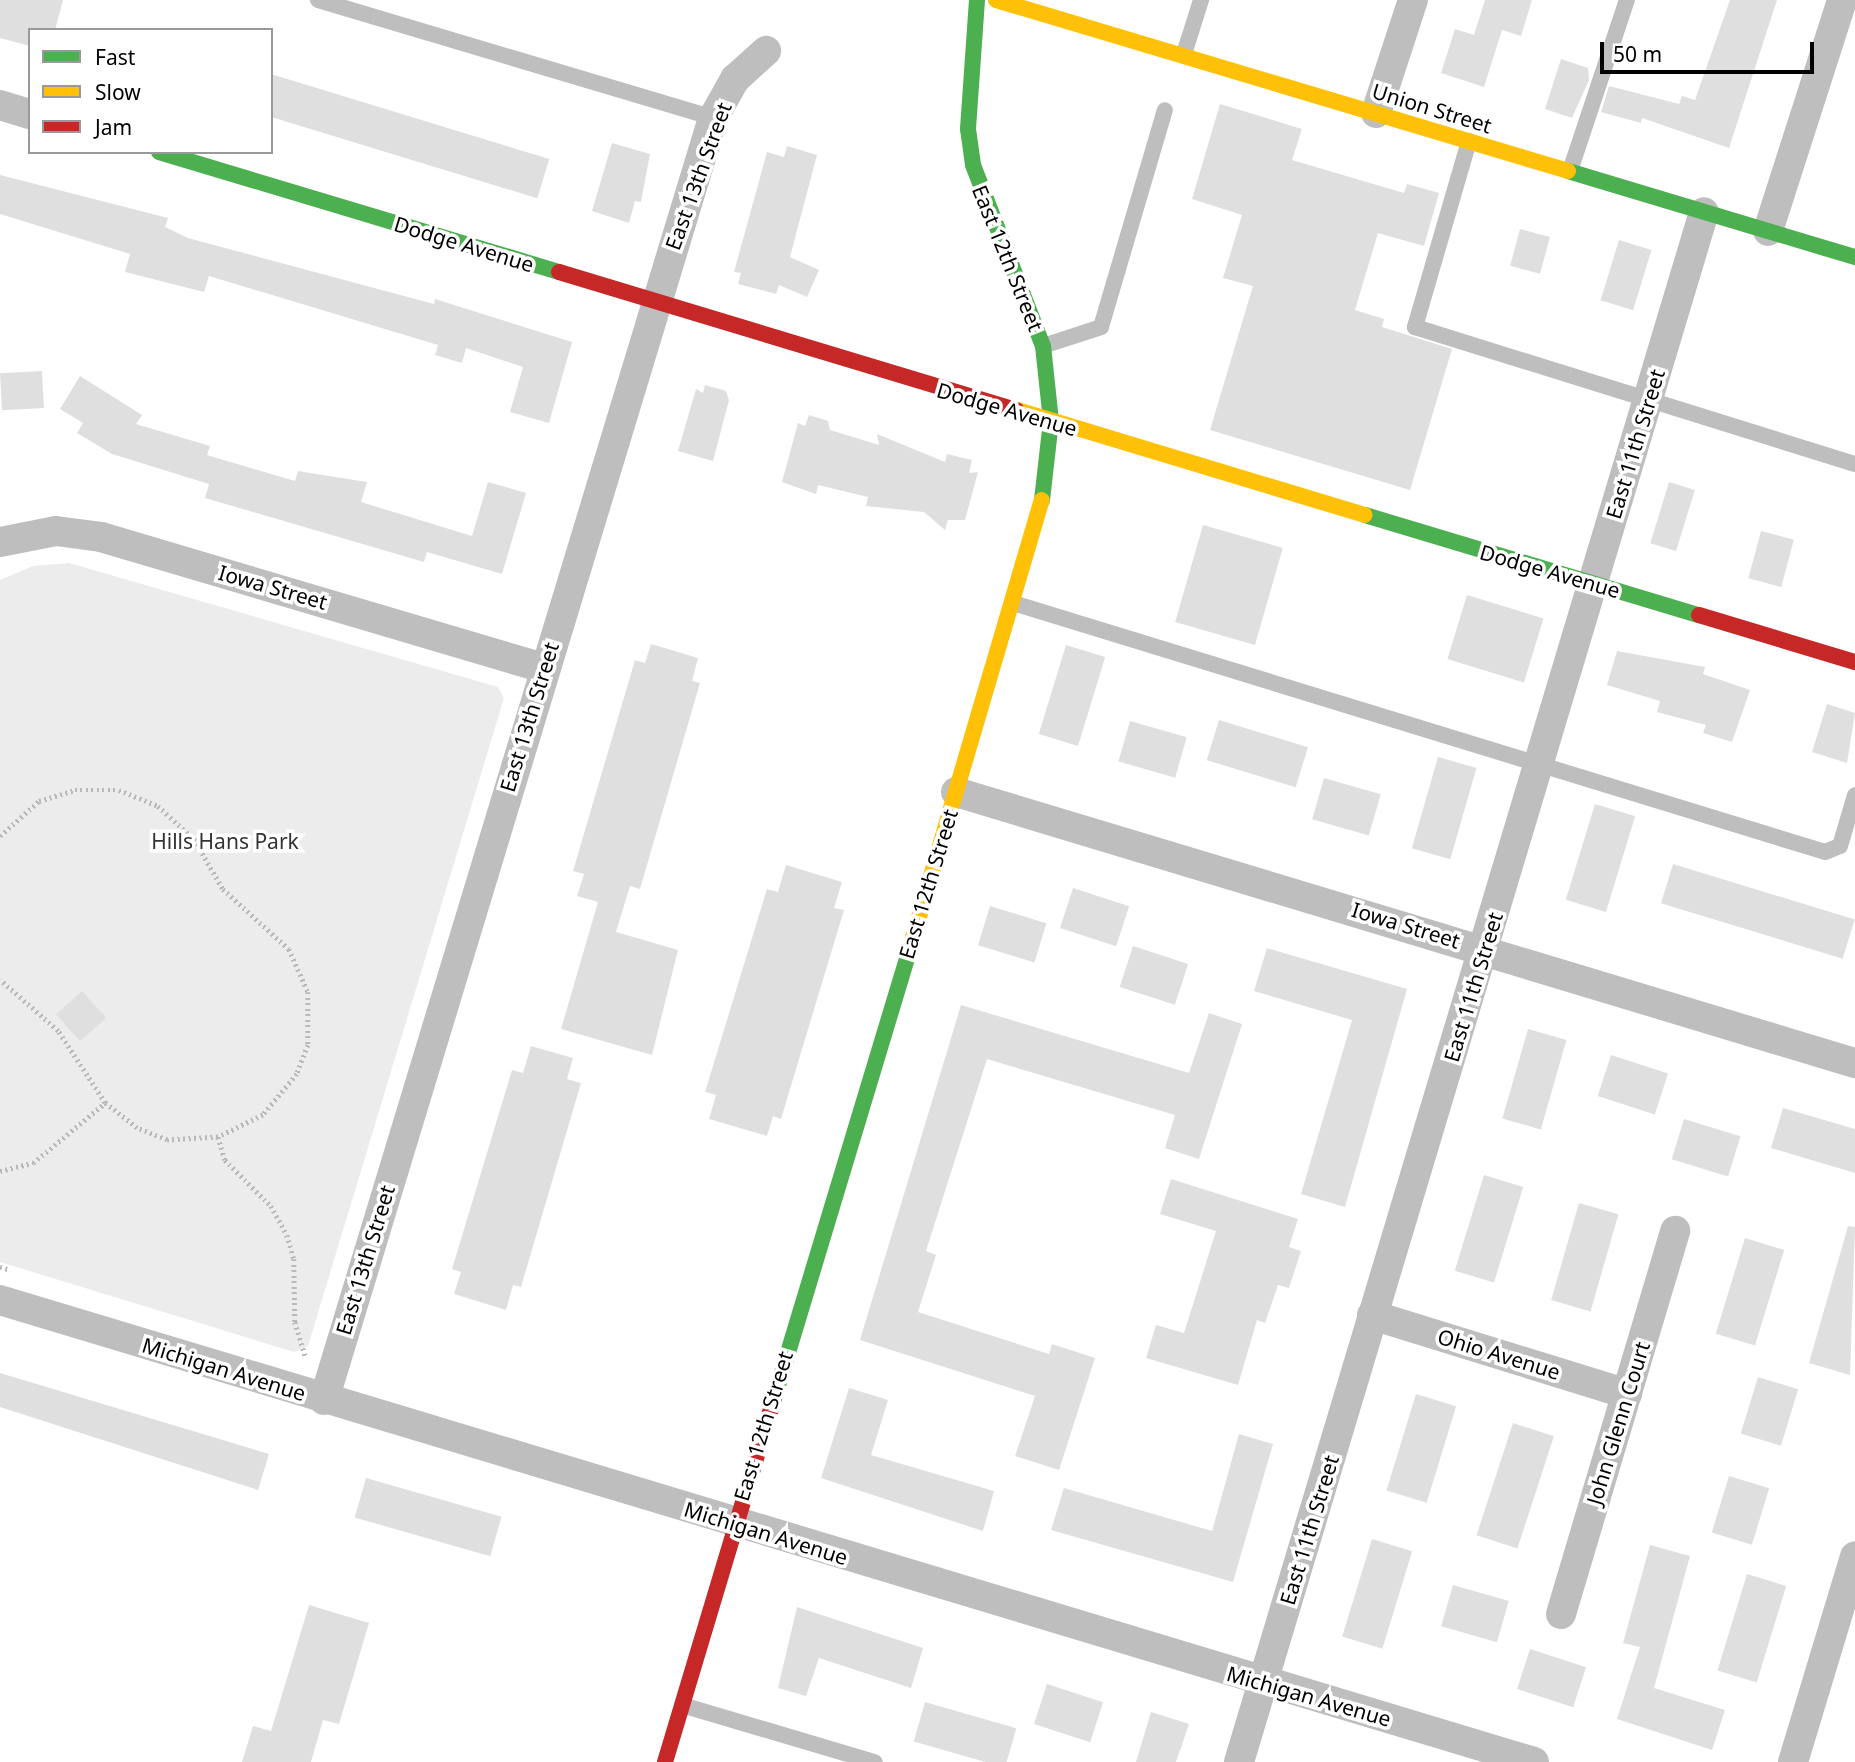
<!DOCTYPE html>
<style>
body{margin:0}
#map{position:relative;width:1855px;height:1762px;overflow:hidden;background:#fff;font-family:"Noto Sans",sans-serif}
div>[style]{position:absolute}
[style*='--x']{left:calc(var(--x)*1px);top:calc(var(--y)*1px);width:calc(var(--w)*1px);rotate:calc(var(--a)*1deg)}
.green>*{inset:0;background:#ececec}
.building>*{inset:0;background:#dfdfdf;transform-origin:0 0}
.path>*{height:4.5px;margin-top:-2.25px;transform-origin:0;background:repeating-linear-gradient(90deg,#b9b9b9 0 2px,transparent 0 5.5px)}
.lane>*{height:16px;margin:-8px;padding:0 8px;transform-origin:8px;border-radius:8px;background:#bebebe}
.street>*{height:30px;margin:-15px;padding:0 15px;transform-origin:15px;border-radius:15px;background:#bebebe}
.fast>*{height:16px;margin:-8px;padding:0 8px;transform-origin:8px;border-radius:8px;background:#4caf50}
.slow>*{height:16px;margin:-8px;padding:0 8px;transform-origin:8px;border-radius:8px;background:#ffc107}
.jam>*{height:16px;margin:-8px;padding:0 8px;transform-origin:8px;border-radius:8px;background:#c62828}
span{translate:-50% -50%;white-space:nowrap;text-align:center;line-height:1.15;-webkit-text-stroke:7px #fff;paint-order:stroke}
.street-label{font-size:21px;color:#000}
.park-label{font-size:21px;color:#333}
.legend{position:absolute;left:28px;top:28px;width:245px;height:126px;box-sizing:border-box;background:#fff;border:2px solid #999;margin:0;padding:9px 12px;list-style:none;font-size:21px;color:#000}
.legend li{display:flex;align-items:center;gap:14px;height:35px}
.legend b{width:35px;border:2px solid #999}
.scale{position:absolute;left:1600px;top:42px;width:214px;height:32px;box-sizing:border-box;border:4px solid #000;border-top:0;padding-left:9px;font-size:21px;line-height:24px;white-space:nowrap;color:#000;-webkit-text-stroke:5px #fff;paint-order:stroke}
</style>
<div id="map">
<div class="green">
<i style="clip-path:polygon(69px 563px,498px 687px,504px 698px,308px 1346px,294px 1352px,0 1262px,0 580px,33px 566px)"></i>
</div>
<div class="building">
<i style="clip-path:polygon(0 0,63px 0,55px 30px,30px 30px,30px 46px,0 38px)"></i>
<i style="clip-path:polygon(1485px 0,1532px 0,1521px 36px,1502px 30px,1484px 87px,1441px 73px,1455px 29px,1474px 35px)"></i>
<i style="clip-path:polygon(1730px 0,1777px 0,1729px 148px,1642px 118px,1641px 123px,1601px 112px,1609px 86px,1679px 104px,1682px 96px,1695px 100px)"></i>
<i style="clip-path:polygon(1561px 59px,1588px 68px,1589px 80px,1572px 118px,1545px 109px)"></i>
<i style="left:271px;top:74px;width:291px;height:41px;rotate:17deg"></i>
<i style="clip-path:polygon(1220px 104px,1302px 129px,1292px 160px,1404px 193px,1407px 184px,1439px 193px,1424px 246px,1378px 233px,1355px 310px,1384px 319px,1382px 327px,1452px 349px,1410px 490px,1210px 430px,1253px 286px,1223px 278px,1242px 215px,1192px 199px)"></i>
<i style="clip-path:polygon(612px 143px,650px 154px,641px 202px,635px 201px,629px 223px,592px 211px)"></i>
<i style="clip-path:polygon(787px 146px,817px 155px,790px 257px,819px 270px,807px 297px,779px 285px,776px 294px,738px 284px,741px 273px,734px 272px,767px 152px,784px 157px)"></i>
<i style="clip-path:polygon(0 175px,168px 218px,165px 227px,188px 238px,434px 304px,435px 299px,572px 342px,549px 423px,510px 412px,523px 367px,466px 348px,462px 363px,435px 355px,438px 345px,209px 276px,204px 292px,125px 272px,130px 254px,0 214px)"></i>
<i style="left:1520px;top:229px;width:31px;height:38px;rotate:15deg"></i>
<i style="left:1619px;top:240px;width:34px;height:63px;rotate:17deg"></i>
<i style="left:42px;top:371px;width:37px;height:42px;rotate:87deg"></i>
<i style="clip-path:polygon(80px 376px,142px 415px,136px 424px,210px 446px,207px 455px,295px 481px,298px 471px,367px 482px,361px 502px,472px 536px,488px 482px,526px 493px,502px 574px,427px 552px,424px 562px,205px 498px,209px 484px,112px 454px,77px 433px,83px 423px,60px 409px)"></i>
<i style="clip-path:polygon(705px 385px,726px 391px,729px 400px,713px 461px,678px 451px,696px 389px,703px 393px)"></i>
<i style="clip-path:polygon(809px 415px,828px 421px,830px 430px,879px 445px,877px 434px,945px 462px,947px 454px,972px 460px,969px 473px,978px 472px,965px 520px,948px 520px,945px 530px,924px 512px,866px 506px,868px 497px,818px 485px,816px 494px,782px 482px,798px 423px,805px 426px)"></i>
<i style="left:1669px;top:482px;width:27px;height:64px;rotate:17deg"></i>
<i style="left:1203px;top:525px;width:83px;height:101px;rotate:16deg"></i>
<i style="left:1761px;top:531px;width:34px;height:49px;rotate:15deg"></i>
<i style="left:1467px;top:595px;width:80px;height:67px;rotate:17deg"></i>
<i style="clip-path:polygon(651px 644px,698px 658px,692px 681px,700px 683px,640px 889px,630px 886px,616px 932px,678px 950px,652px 1055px,561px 1029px,598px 902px,577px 896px,584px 874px,573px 871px,635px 660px,645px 663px)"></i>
<i style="left:1066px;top:645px;width:41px;height:93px;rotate:17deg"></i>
<i style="clip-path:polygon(1617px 651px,1705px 667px,1703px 674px,1750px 690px,1732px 742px,1703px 733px,1706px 725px,1657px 712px,1660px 701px,1607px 685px)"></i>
<i style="clip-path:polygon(1827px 704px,1855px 713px,1847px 763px,1812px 752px)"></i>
<i style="left:1219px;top:720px;width:93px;height:42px;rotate:17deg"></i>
<i style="left:1130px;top:721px;width:59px;height:42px;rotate:16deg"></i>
<i style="left:1438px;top:757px;width:40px;height:95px;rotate:16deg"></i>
<i style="left:1324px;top:778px;width:59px;height:43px;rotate:16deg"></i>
<i style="left:1595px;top:804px;width:42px;height:100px;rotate:17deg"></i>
<i style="left:1673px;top:864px;width:190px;height:41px;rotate:17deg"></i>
<i style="clip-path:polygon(786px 865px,842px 882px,834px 908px,844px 910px,781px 1119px,773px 1116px,767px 1136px,709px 1119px,716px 1095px,705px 1092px,767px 889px,778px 892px)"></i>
<i style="left:1073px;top:888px;width:59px;height:42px;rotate:18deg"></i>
<i style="left:990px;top:906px;width:59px;height:41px;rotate:17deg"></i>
<i style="left:1133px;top:946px;width:58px;height:43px;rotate:18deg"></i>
<i style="clip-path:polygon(1267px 948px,1407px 989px,1345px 1207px,1301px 1194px,1352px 1020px,1254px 991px)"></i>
<i style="left:82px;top:991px;width:36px;height:35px;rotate:48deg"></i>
<i style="clip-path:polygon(961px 1005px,1189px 1073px,1209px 1013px,1242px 1024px,1199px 1159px,1165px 1148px,1175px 1115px,987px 1059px,926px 1251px,936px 1255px,918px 1312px,1049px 1354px,1052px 1344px,1095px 1358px,1059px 1470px,1015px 1456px,1035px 1396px,860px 1340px)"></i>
<i style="left:1528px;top:1029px;width:40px;height:93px;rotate:16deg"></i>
<i style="clip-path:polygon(531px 1046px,573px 1058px,567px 1079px,581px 1083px,521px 1287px,513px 1285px,506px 1310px,454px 1294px,461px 1272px,452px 1269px,512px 1070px,523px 1073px)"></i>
<i style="left:1611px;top:1055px;width:60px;height:43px;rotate:18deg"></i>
<i style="clip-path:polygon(1783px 1108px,1855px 1129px,1855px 1173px,1771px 1148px)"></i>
<i style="left:1684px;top:1119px;width:59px;height:42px;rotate:17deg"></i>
<i style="left:1484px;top:1175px;width:41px;height:100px;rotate:17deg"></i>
<i style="clip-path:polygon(1171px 1179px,1298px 1219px,1289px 1247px,1301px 1251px,1289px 1288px,1278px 1285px,1265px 1323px,1257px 1320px,1238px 1385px,1146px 1358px,1156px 1325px,1184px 1333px,1216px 1231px,1160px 1214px)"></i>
<i style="left:1579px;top:1203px;width:41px;height:101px;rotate:16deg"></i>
<i style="clip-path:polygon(1848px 1226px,1855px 1227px,1850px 1375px,1809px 1363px)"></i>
<i style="left:1745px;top:1238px;width:41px;height:100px;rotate:17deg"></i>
<i style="clip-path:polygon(0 1373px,269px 1454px,258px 1490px,0 1407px)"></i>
<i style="left:1758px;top:1377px;width:42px;height:59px;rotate:17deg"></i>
<i style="clip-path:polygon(849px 1388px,888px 1400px,871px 1455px,994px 1491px,983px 1531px,821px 1478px)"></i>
<i style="left:1416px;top:1394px;width:42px;height:101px;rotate:17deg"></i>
<i style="left:1513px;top:1423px;width:43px;height:118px;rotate:18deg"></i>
<i style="clip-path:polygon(1239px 1434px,1273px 1444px,1233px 1582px,1051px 1530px,1064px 1488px,1212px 1531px)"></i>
<i style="left:1729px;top:1476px;width:42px;height:59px;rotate:17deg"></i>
<i style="left:366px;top:1478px;width:141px;height:41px;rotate:16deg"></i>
<i style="left:1372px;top:1539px;width:42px;height:102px;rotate:17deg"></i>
<i style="clip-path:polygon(1650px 1545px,1690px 1556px,1654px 1688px,1725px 1710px,1712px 1750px,1617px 1719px,1640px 1647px,1623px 1643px)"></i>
<i style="left:1747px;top:1574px;width:41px;height:101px;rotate:17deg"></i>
<i style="left:1453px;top:1585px;width:58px;height:43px;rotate:16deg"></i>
<i style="clip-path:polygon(309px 1605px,369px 1623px,339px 1724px,323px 1720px,311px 1762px,242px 1762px,253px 1726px,271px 1731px)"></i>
<i style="clip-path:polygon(797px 1607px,923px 1648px,911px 1688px,819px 1658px,806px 1696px,778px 1688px)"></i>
<i style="left:1530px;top:1649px;width:59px;height:42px;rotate:18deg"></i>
<i style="left:1047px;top:1684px;width:59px;height:42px;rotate:18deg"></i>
<i style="left:925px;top:1702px;width:95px;height:41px;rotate:16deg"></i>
<i style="clip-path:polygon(1151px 1712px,1189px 1724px,1176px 1762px,1136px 1762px)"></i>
</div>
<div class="path">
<i style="--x:0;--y:836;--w:52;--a:-41.9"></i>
<i style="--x:39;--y:801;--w:38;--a:-17"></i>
<i style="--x:75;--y:790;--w:44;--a:0"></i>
<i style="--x:119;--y:790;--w:42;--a:22.3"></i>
<i style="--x:158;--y:806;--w:49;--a:42.5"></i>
<i style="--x:194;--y:839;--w:58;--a:59.9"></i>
<i style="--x:223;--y:889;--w:89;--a:42.3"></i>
<i style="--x:289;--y:949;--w:47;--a:66.2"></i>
<i style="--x:308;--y:992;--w:53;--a:90"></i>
<i style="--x:308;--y:1045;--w:31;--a:111"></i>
<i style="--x:297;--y:1074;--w:53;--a:129.7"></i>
<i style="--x:263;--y:1115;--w:50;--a:153.9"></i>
<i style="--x:218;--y:1137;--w:51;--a:176.6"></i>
<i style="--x:167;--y:1140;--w:32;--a:-158"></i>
<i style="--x:137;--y:1128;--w:41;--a:-142"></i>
<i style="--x:105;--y:1103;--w:86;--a:-123.1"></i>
<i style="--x:58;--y:1031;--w:77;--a:-138.7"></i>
<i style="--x:218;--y:1137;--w:24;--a:73"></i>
<i style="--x:225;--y:1160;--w:65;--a:45"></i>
<i style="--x:271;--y:1206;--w:33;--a:61"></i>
<i style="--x:287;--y:1235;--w:25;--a:74"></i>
<i style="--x:294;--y:1259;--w:63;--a:89.1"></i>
<i style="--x:295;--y:1322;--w:38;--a:73"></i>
<i style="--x:0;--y:1171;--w:34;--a:-14"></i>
<i style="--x:33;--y:1163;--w:94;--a:-39.8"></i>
<i style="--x:0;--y:1267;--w:11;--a:15"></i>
</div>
<div class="lane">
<i style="--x:318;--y:0;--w:412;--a:16.6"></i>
<i style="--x:1184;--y:54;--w:57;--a:-72.5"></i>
<i style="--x:1469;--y:141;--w:194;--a:106.2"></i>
<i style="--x:1415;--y:327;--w:461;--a:17.3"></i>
<i style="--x:1570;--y:171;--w:180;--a:-71.6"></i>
<i style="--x:1043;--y:346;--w:61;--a:-18.1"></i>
<i style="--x:1101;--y:327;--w:226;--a:-73.6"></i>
<i style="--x:1016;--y:604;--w:846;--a:17.04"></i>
<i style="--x:1825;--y:852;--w:16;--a:-22"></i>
<i style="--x:1840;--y:846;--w:53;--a:-73.6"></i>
<i style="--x:682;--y:1705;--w:201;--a:16.5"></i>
</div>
<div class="street">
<i style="--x:0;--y:105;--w:31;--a:17"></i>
<i style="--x:1376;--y:113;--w:119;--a:-71.9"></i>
<i style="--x:1768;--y:231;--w:243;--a:-72.2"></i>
<i style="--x:0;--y:542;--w:57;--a:-11.1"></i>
<i style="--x:56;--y:531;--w:45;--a:7.6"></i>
<i style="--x:101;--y:537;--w:462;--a:16.5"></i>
<i style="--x:956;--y:792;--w:939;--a:16.78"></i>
<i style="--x:0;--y:1300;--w:1602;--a:16.76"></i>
<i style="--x:1372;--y:1315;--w:267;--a:17.2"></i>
<i style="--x:324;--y:1400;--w:1340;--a:-73.12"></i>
<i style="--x:713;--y:118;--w:45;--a:-60.6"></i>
<i style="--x:735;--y:79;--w:42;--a:-42.1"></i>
<i style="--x:1561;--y:1614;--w:400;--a:-73.4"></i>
<i style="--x:1239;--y:1762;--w:1618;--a:-73.3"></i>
<i style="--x:1793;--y:1762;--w:215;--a:-73.2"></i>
</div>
<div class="fast">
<i style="--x:977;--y:0;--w:129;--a:94"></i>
<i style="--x:968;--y:129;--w:36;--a:82"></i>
<i style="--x:973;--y:165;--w:194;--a:68.9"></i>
<i style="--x:1043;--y:346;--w:75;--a:83.9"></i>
<i style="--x:1051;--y:421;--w:80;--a:96.5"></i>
<i style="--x:159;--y:152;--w:418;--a:16.7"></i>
<i style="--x:1568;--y:171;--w:300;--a:16.7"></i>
<i style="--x:1365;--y:515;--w:349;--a:16.7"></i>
<i style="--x:774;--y:1399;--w:468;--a:-73.2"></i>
</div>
<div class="slow">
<i style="--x:996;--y:0;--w:597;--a:16.64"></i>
<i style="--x:1017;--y:410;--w:363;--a:16.8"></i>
<i style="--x:909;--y:951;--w:470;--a:-73.6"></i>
</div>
<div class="jam">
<i style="--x:559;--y:272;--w:478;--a:16.8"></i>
<i style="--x:1699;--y:615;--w:163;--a:16.8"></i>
<i style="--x:665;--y:1762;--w:379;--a:-73.3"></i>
</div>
<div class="street-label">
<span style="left:1432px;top:108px;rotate:17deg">Union Street</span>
<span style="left:698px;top:176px;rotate:-70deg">East 13th Street</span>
<span style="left:464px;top:244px;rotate:17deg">Dodge Avenue</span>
<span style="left:1008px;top:258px;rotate:68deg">East 12th Street</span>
<span style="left:1007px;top:409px;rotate:16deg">Dodge Avenue</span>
<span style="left:1635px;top:444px;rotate:-73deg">East 11th Street</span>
<span style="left:1550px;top:571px;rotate:16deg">Dodge Avenue</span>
<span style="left:273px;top:587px;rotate:16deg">Iowa Street</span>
<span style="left:529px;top:717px;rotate:-73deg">East 13th Street</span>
<span style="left:928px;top:884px;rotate:-73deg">East 12th Street</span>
<span style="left:1406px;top:925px;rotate:17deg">Iowa Street</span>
<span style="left:1473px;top:987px;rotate:-73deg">East 11th Street</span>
<span style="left:365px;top:1260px;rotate:-73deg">East 13th Street</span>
<span style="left:1499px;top:1354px;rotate:17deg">Ohio Avenue</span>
<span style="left:224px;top:1369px;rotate:17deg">Michigan Avenue</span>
<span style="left:1618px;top:1423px;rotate:-73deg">John Glenn Court</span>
<span style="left:763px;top:1426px;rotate:-73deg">East 12th Street</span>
<span style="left:1309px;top:1530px;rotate:-73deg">East 11th Street</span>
<span style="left:766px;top:1533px;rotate:17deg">Michigan Avenue</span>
<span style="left:1309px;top:1696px;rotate:16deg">Michigan Avenue</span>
</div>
<div class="park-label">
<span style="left:225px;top:841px">Hills Hans Park</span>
</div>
<ul class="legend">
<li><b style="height:9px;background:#4caf50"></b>Fast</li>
<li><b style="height:9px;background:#ffc107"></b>Slow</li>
<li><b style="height:9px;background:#c62828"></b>Jam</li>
</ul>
<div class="scale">50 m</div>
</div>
